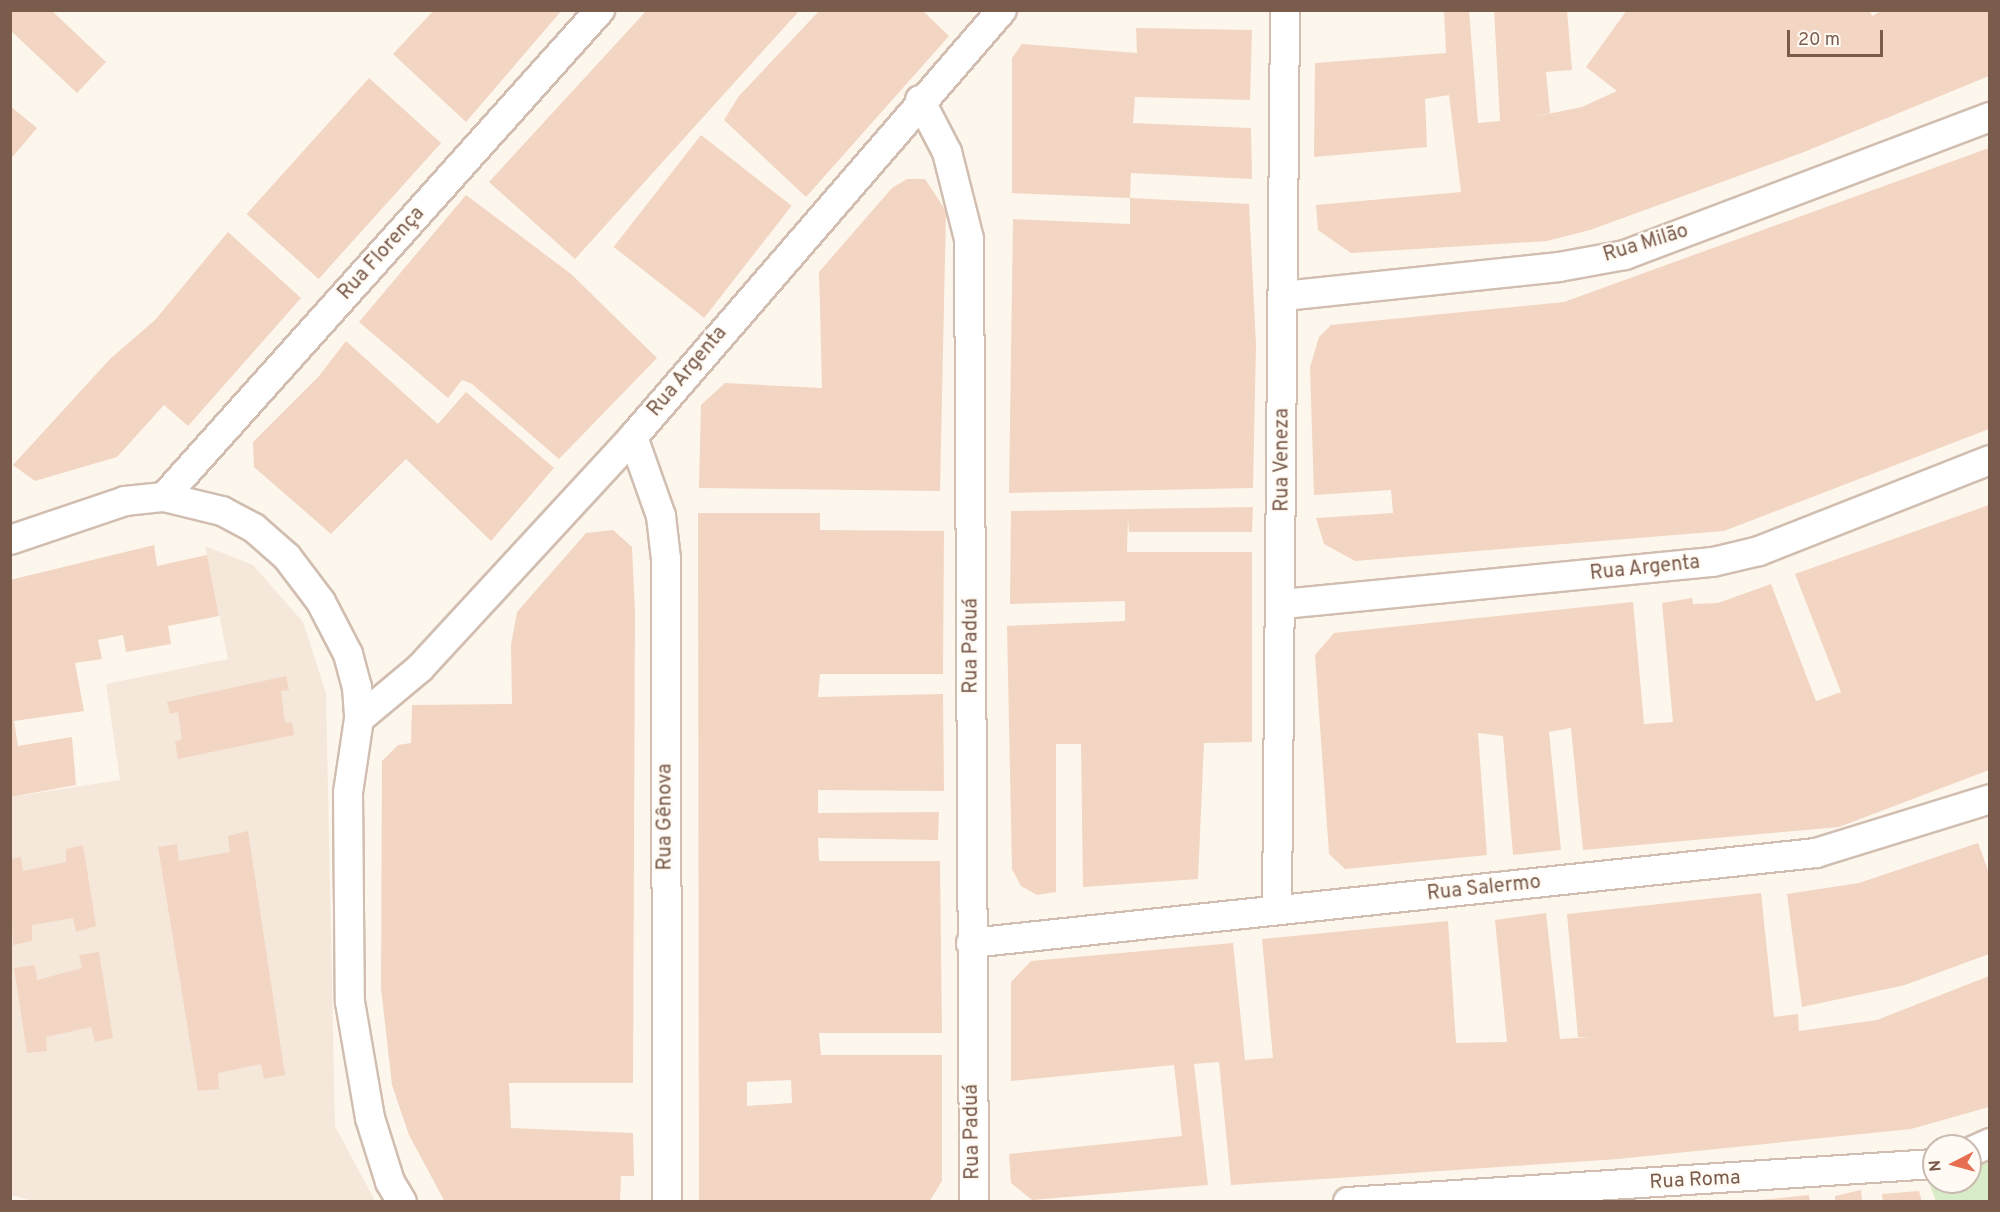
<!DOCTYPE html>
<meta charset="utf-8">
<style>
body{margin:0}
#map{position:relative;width:2000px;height:1212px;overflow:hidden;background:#fdf6ec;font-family:Overpass,sans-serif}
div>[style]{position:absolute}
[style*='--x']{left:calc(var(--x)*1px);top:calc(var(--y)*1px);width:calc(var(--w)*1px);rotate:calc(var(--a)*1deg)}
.residential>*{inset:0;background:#f5e8da}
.green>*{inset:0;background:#d8ecc9}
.building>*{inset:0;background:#f3d5c3;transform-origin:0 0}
.roads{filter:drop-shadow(2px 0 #d1beb0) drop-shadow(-2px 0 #d1beb0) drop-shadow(0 2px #d1beb0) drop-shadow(0 -2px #d1beb0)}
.minor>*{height:28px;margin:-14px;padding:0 14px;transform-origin:14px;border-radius:14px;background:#fff}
span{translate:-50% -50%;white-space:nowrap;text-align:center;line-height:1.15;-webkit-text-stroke:4.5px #fffaf3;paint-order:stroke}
.street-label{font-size:20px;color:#7a5c4d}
.frame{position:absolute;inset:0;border:12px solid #7a5c4d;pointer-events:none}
.north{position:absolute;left:1922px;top:1134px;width:60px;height:60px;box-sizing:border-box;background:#fffaf3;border:2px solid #cabbb1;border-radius:50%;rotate:264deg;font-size:16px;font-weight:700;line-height:24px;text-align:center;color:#7a5c4d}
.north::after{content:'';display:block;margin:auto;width:21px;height:27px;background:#e76f51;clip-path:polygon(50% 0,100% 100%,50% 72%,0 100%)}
.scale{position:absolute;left:1787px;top:30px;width:96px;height:27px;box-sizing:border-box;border:3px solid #7a5c4d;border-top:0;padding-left:8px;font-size:18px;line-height:21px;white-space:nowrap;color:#7a5c4d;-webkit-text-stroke:4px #fffaf3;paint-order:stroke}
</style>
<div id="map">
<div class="residential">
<i style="clip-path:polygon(205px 546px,253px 565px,303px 622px,326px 693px,335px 1126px,375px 1201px,38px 1202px,11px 1195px,11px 797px,120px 780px,106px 684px,228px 659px)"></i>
</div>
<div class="green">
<i style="clip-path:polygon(1989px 1160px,1989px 1201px,1936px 1201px,1923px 1167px,1934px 1166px,1934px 1182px,1970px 1182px,1970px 1162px)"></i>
</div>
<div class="building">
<i style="clip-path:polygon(10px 10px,51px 10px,106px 62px,77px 93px,10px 30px)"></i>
<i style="clip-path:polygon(434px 10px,562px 10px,466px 122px,393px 54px)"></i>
<i style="clip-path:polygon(647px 10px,800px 10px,575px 259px,489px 182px)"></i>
<i style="clip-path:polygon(820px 10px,922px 10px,949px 36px,806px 197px,724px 120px,739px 96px)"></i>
<i style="clip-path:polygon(1444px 10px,1469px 10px,1478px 123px,1500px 121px,1494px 10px,1567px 10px,1572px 70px,1546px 72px,1550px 113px,1528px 118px,1582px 107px,1617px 91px,1586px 67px,1627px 10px,1870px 10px,1872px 16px,1883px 10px,1989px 10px,1989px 76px,1804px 152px,1590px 230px,1547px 241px,1351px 253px,1318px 230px,1316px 205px,1461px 192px,1449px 95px,1425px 99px,1427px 147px,1314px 157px,1315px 63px,1446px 53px)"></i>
<i style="clip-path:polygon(1136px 28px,1252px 30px,1250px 100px,1135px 97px,1133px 123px,1251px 128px,1252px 179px,1131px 173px,1130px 198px,1249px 204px,1256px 345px,1253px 488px,1009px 493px,1013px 219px,1130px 224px,1130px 198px,1012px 193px,1012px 58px,1022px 44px,1137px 53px)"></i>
<i style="left:369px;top:78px;width:97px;height:183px;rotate:42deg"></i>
<i style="clip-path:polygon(10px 106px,37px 128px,10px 160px)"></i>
<i style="left:701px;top:135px;width:115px;height:142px;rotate:38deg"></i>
<i style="clip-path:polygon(1989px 148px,1989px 429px,1724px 531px,1355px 561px,1324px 544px,1316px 518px,1393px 513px,1391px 490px,1314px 495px,1310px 367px,1319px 337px,1331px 325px,1564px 302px)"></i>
<i style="clip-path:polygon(907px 179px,925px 179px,946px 211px,940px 491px,699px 488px,701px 405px,725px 383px,822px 388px,819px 272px,892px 188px)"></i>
<i style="clip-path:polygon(466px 195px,571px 274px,657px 358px,559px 459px,472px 384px,462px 380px,448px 398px,359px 322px)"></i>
<i style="clip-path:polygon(228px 232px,301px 298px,188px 426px,164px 405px,117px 457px,35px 481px,13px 465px,110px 359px,155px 320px)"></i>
<i style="clip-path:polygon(346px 341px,438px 424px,466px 392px,554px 468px,491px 541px,406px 459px,331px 534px,254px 467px,253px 442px,319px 376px)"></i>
<i style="clip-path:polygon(1989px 505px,1989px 770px,1839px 827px,1583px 850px,1571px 728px,1549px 732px,1561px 850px,1513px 855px,1503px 736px,1478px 733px,1487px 855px,1345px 869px,1329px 854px,1315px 655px,1334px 633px,1633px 602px,1644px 724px,1673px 722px,1662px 603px,1692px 598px,1693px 604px,1718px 603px,1771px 584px,1816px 701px,1841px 692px,1795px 574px)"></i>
<i style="clip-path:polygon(1253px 507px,1252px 532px,1129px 532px,1128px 517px,1127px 552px,1252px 552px,1252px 742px,1204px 743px,1198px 879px,1083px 887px,1081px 744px,1056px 744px,1056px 892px,1037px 895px,1021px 886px,1012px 869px,1007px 626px,1125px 621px,1125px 601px,1010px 604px,1011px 511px)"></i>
<i style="clip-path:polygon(evenodd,698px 513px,820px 513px,820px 530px,944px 531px,943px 674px,820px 674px,818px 697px,943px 694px,944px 791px,818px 790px,818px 813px,939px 812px,938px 840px,818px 838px,819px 861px,940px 861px,942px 1033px,819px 1033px,821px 1055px,942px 1055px,942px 1181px,929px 1202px,699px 1202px,698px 513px,791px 1080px,792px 1103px,747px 1106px,747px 1082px,791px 1080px)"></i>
<i style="clip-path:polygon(613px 530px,632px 547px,635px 612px,633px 1083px,509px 1083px,511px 1128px,633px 1133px,634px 1176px,621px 1176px,620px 1202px,445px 1202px,409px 1135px,392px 1085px,381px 988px,382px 761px,398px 745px,411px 743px,412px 705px,512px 704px,511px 645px,517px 612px,586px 533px)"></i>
<i style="clip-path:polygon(154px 545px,157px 566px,207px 555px,219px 616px,168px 626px,171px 644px,126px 652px,123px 635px,98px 640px,102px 659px,75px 663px,84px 711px,14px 721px,18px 746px,72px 737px,76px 785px,10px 797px,10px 580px)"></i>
<i style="clip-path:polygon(286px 676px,289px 690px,281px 691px,285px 723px,292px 722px,294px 735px,178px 759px,175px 742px,182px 739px,178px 712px,170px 714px,167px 702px)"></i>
<i style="clip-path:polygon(248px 831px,285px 1075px,264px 1079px,261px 1064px,218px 1073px,219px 1089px,198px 1091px,158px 847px,177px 844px,179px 861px,230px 852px,228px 836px)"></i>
<i style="clip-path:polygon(1978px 843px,1989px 873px,1989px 954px,1905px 985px,1802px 1007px,1787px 894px,1859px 883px)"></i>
<i style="clip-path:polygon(83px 845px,96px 926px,76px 932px,73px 918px,32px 925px,32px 941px,13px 945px,10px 859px,21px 857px,23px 871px,66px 862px,66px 849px)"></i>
<i style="clip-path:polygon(1761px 893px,1774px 1017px,1798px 1014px,1799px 1031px,1877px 1020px,1989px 976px,1989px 1107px,1911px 1129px,1618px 1159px,1231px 1185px,1219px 1062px,1194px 1064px,1208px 1185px,1032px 1200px,1011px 1183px,1009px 1154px,1182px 1136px,1174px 1065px,1011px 1081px,1011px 982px,1031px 961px,1233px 943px,1245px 1060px,1273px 1058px,1262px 939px,1448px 921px,1456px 1043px,1507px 1042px,1495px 920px,1546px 913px,1560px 1039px,1591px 1037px,1578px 1037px,1567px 914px)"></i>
<i style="clip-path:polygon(99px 952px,113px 1038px,95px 1042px,91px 1027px,46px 1037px,47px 1051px,27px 1053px,14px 968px,35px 965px,37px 980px,82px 968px,79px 955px)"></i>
<i style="clip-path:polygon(1861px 1190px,1862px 1202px,1835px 1202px,1835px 1196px)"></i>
<i style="clip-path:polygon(1919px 1191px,1922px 1202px,1883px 1202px,1882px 1194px)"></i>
<i style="clip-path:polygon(1809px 1195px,1810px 1202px,1760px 1202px,1760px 1200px)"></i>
</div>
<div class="roads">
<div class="minor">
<i style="--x:920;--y:100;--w:59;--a:62.6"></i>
<i style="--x:947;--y:152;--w:90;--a:75.8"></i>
<i style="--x:969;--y:239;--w:963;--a:89.7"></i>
<i style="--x:1284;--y:296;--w:277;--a:-6"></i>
<i style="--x:1559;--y:267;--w:67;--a:-10.3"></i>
<i style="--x:1625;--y:255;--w:390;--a:-20.7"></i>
<i style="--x:633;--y:437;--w:84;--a:70.5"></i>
<i style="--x:661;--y:516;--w:43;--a:83.4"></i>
<i style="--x:666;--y:559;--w:643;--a:89.91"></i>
<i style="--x:164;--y:497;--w:654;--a:-48.16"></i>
<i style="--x:10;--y:540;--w:121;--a:-18.7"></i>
<i style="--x:125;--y:501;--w:39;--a:-6"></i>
<i style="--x:164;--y:497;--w:60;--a:13.6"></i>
<i style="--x:222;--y:511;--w:36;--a:28"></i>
<i style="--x:254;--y:528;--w:44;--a:41.3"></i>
<i style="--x:287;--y:557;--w:56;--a:52.9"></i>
<i style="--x:321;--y:602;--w:59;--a:62.6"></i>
<i style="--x:348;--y:654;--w:34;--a:75"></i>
<i style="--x:357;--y:687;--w:32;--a:86"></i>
<i style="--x:359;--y:719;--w:75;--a:98.5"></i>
<i style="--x:348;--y:793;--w:209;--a:89.5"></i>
<i style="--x:350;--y:1002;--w:118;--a:80.2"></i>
<i style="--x:370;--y:1118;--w:67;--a:72.6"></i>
<i style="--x:390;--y:1182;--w:23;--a:59"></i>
<i style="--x:1283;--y:604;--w:432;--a:-5.6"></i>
<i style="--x:1713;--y:562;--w:47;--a:-13.4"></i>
<i style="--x:1759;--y:551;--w:248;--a:-21.5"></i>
<i style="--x:359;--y:719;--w:80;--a:-39.9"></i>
<i style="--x:420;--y:668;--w:314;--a:-47.3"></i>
<i style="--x:633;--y:437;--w:564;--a:-49.17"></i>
<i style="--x:1277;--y:910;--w:900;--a:-89.49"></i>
<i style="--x:971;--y:943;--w:850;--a:-6.08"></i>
<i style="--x:1816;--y:853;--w:182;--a:-17.2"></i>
<i style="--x:1970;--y:1152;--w:22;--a:-24"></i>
<i style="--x:1348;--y:1202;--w:587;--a:-3.71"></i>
</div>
</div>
<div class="street-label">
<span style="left:1646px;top:244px;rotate:-17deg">Rua Milão</span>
<span style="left:382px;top:254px;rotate:-48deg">Rua Florença</span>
<span style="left:688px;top:372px;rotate:-50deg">Rua Argenta</span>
<span style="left:1283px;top:460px;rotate:-90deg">Rua Veneza</span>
<span style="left:1645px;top:569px;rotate:-6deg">Rua Argenta</span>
<span style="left:972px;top:646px;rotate:-90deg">Rua Paduá</span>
<span style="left:666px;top:817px;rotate:-90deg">Rua Gênova</span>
<span style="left:1484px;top:889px;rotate:-6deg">Rua Salermo</span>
<span style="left:973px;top:1132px;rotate:-91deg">Rua Paduá</span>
<span style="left:1695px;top:1181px;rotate:-3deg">Rua Roma</span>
</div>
<div class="frame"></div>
<div class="north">N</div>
<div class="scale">20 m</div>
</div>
